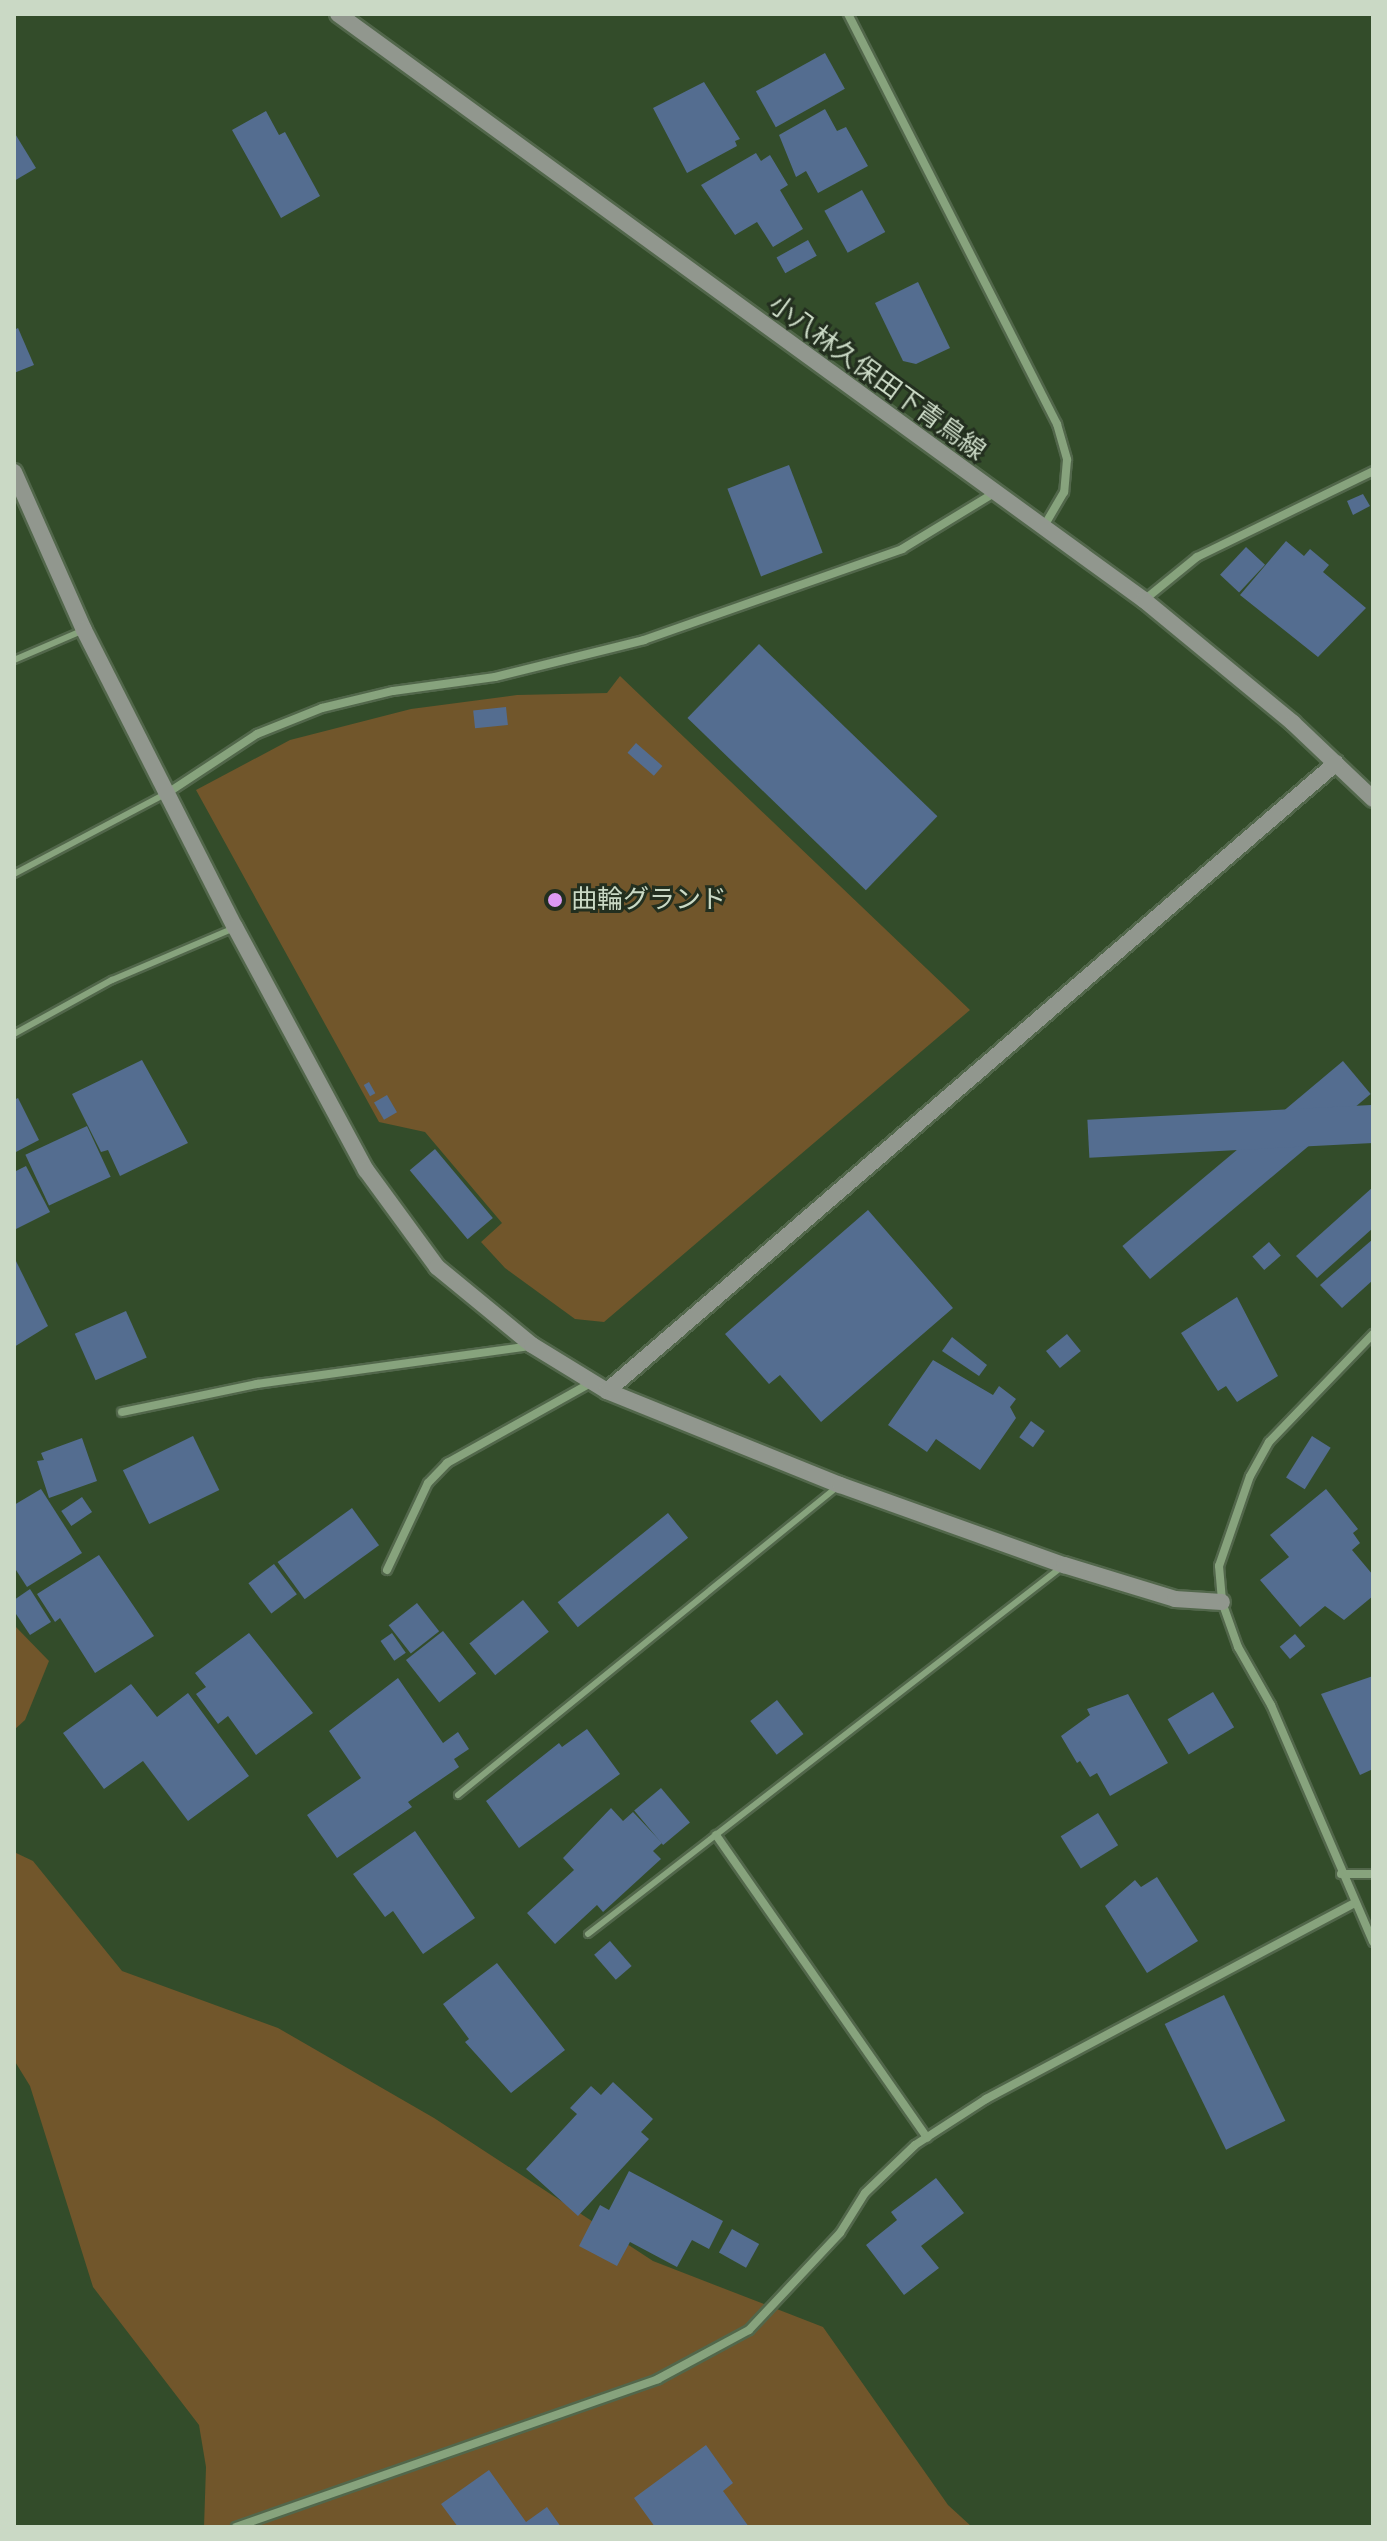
<!DOCTYPE html>
<meta charset="utf-8">
<style>
body{margin:0}
#map{position:relative;width:1387px;height:2541px;overflow:hidden;background:#334c2a;font-family:"Varela Round","Noto Sans JP",sans-serif}
div>[style]{position:absolute}
[style*='--x']{left:calc(var(--x)*1px);top:calc(var(--y)*1px);width:calc(var(--w)*1px);rotate:calc(var(--a)*1deg)}
.green>*{inset:0;background:#71562b}
.building>*{inset:0;background:#546d90;transform-origin:0 0}
.roads{filter:drop-shadow(2px 0 #52674b) drop-shadow(-2px 0 #52674b) drop-shadow(0 2px #52674b) drop-shadow(0 -2px #52674b)}
.lane>*{height:6px;margin:-3px;padding:0 3px;transform-origin:3px;border-radius:3px;background:#87a37d}
.street>*{height:8px;margin:-4px;padding:0 4px;transform-origin:4px;border-radius:4px;background:#87a37d}
.secondary>*{height:16px;margin:-8px;padding:0 8px;transform-origin:8px;border-radius:8px;background:#91978e}
.dots>*{width:22px;height:22px;translate:-50% -50%;box-sizing:border-box;border:4px solid #232f1f;border-radius:50%}
span{translate:-50% -50%;white-space:nowrap;text-align:center;line-height:1.15;-webkit-text-stroke:6px #232f1f;paint-order:stroke}
.street-label{font-size:26px;color:#cad9c5}
.poi-label{font-size:26px;color:#cad9c5}
.left{translate:0 -50%;text-align:left}
.frame{position:absolute;inset:0;border:16px solid #cad9c5;pointer-events:none}
</style>
<div id="map">
<div class="green">
<i style="clip-path:polygon(620px 676px,970px 1010px,604px 1322px,575px 1319px,505px 1268px,481px 1242px,502px 1223px,425px 1132px,379px 1122px,196px 790px,290px 740px,411px 709px,517px 695px,607px 693px)"></i>
<i style="clip-path:polygon(14px 1625px,49px 1661px,25px 1720px,14px 1730px)"></i>
<i style="clip-path:polygon(14px 1852px,33px 1861px,122px 1971px,278px 2028px,434px 2118px,653px 2261px,823px 2327px,948px 2505px,972px 2527px,204px 2527px,206px 2467px,199px 2425px,93px 2287px,30px 2086px,14px 2060px)"></i>
</div>
<div class="building">
<i style="left:825px;top:53px;width:41px;height:79px;rotate:61deg"></i>
<i style="clip-path:polygon(704px 82px,740px 139px,735px 141px,737px 146px,687px 173px,653px 108px)"></i>
<i style="clip-path:polygon(825px 109px,837px 131px,846px 127px,868px 166px,818px 193px,806px 171px,796px 177px,779px 135px)"></i>
<i style="clip-path:polygon(266px 111px,279px 135px,285px 132px,320px 196px,281px 218px,232px 130px)"></i>
<i style="clip-path:polygon(14px 132px,36px 168px,14px 181px)"></i>
<i style="clip-path:polygon(756px 153px,761px 161px,770px 155px,788px 185px,780px 190px,803px 229px,773px 247px,757px 222px,735px 235px,701px 185px)"></i>
<i style="left:862px;top:190px;width:48px;height:43px;rotate:61deg"></i>
<i style="left:808px;top:240px;width:18px;height:36px;rotate:61deg"></i>
<i style="clip-path:polygon(918px 282px,950px 348px,916px 364px,903px 361px,875px 303px)"></i>
<i style="clip-path:polygon(18px 328px,34px 365px,14px 373px,14px 330px)"></i>
<i style="left:789px;top:465px;width:94px;height:66px;rotate:69deg"></i>
<i style="clip-path:polygon(1363px 494px,1370px 506px,1353px 515px,1347px 501px)"></i>
<i style="clip-path:polygon(1286px 541px,1304px 556px,1310px 549px,1329px 565px,1323px 572px,1366px 608px,1318px 657px,1240px 595px)"></i>
<i style="left:1246px;top:547px;width:26px;height:38px;rotate:43deg"></i>
<i style="left:759px;top:644px;width:248px;height:103px;rotate:44deg"></i>
<i style="left:506px;top:707px;width:18px;height:33px;rotate:84deg"></i>
<i style="left:636px;top:743px;width:35px;height:13px;rotate:41deg"></i>
<i style="clip-path:polygon(142px 1060px,188px 1143px,120px 1176px,108px 1150px,101px 1152px,72px 1094px)"></i>
<i style="left:1343px;top:1061px;width:43px;height:288px;rotate:50deg"></i>
<i style="left:369px;top:1082px;width:13px;height:6px;rotate:61deg"></i>
<i style="left:387px;top:1095px;width:20px;height:15px;rotate:60deg"></i>
<i style="clip-path:polygon(18px 1098px,39px 1140px,14px 1153px,14px 1100px)"></i>
<i style="left:1371px;top:1105px;width:38px;height:284px;rotate:87deg"></i>
<i style="left:87px;top:1126px;width:56px;height:68px;rotate:65deg"></i>
<i style="left:435px;top:1149px;width:90px;height:33px;rotate:50deg"></i>
<i style="clip-path:polygon(26px 1166px,50px 1212px,14px 1230px,14px 1172px)"></i>
<i style="clip-path:polygon(1373px 1187px,1373px 1228px,1317px 1278px,1296px 1256px)"></i>
<i style="clip-path:polygon(868px 1210px,953px 1308px,821px 1422px,780px 1375px,769px 1384px,725px 1334px)"></i>
<i style="clip-path:polygon(1373px 1239px,1373px 1280px,1342px 1308px,1320px 1285px)"></i>
<i style="left:1269px;top:1242px;width:18px;height:22px;rotate:49deg"></i>
<i style="clip-path:polygon(14px 1257px,48px 1326px,14px 1347px)"></i>
<i style="clip-path:polygon(1237px 1297px,1278px 1376px,1237px 1402px,1226px 1386px,1218px 1391px,1181px 1333px)"></i>
<i style="left:126px;top:1311px;width:51px;height:56px;rotate:66deg"></i>
<i style="left:1067px;top:1334px;width:22px;height:27px;rotate:51deg"></i>
<i style="clip-path:polygon(952px 1337px,987px 1365px,979px 1376px,942px 1351px)"></i>
<i style="clip-path:polygon(933px 1360px,993px 1395px,999px 1386px,1016px 1399px,1010px 1407px,1016px 1418px,980px 1470px,936px 1439px,927px 1452px,888px 1425px)"></i>
<i style="left:1031px;top:1421px;width:17px;height:20px;rotate:36deg"></i>
<i style="left:193px;top:1436px;width:60px;height:78px;rotate:64deg"></i>
<i style="left:1312px;top:1436px;width:22px;height:49px;rotate:32deg"></i>
<i style="clip-path:polygon(82px 1438px,97px 1481px,49px 1498px,37px 1461px,44px 1460px,41px 1453px)"></i>
<i style="clip-path:polygon(41px 1489px,82px 1553px,27px 1587px,14px 1567px,14px 1505px)"></i>
<i style="clip-path:polygon(1326px 1489px,1358px 1529px,1353px 1533px,1360px 1543px,1352px 1550px,1373px 1575px,1373px 1596px,1344px 1620px,1325px 1606px,1300px 1627px,1260px 1580px,1289px 1557px,1270px 1535px)"></i>
<i style="left:82px;top:1497px;width:18px;height:25px;rotate:56deg"></i>
<i style="left:352px;top:1508px;width:46px;height:92px;rotate:54deg"></i>
<i style="left:668px;top:1513px;width:32px;height:142px;rotate:51deg"></i>
<i style="clip-path:polygon(99px 1555px,154px 1636px,95px 1673px,60px 1618px,55px 1622px,37px 1594px)"></i>
<i style="left:274px;top:1564px;width:38px;height:32px;rotate:53deg"></i>
<i style="clip-path:polygon(30px 1589px,51px 1622px,30px 1635px,14px 1611px,14px 1600px)"></i>
<i style="left:523px;top:1600px;width:41px;height:69px;rotate:51deg"></i>
<i style="left:417px;top:1603px;width:36px;height:36px;rotate:52deg"></i>
<i style="left:443px;top:1631px;width:54px;height:47px;rotate:52deg"></i>
<i style="clip-path:polygon(249px 1633px,313px 1713px,256px 1755px,228px 1716px,218px 1724px,196px 1694px,206px 1687px,195px 1673px)"></i>
<i style="left:392px;top:1633px;width:24px;height:14px;rotate:55deg"></i>
<i style="left:1295px;top:1634px;width:16px;height:20px;rotate:50deg"></i>
<i style="clip-path:polygon(1373px 1676px,1373px 1769px,1360px 1775px,1321px 1694px)"></i>
<i style="clip-path:polygon(398px 1678px,443px 1743px,458px 1732px,469px 1749px,454px 1759px,459px 1767px,408px 1802px,412px 1807px,337px 1858px,307px 1815px,361px 1778px,329px 1731px)"></i>
<i style="clip-path:polygon(131px 1684px,157px 1717px,188px 1693px,249px 1776px,188px 1821px,143px 1761px,104px 1789px,63px 1733px)"></i>
<i style="left:1213px;top:1692px;width:41px;height:53px;rotate:59deg"></i>
<i style="clip-path:polygon(1128px 1694px,1168px 1763px,1110px 1796px,1097px 1773px,1090px 1777px,1080px 1761px,1077px 1763px,1061px 1736px,1090px 1715px,1087px 1709px)"></i>
<i style="left:777px;top:1700px;width:43px;height:34px;rotate:52deg"></i>
<i style="clip-path:polygon(587px 1729px,620px 1774px,519px 1848px,486px 1801px,559px 1743px,562px 1747px)"></i>
<i style="left:661px;top:1788px;width:45px;height:35px;rotate:50deg"></i>
<i style="clip-path:polygon(611px 1808px,623px 1821px,633px 1812px,662px 1843px,653px 1851px,661px 1859px,603px 1912px,597px 1905px,555px 1944px,527px 1913px,574px 1870px,563px 1858px)"></i>
<i style="left:1098px;top:1813px;width:38px;height:44px;rotate:58deg"></i>
<i style="clip-path:polygon(415px 1831px,475px 1918px,423px 1954px,393px 1911px,385px 1917px,353px 1874px)"></i>
<i style="clip-path:polygon(1157px 1877px,1198px 1941px,1147px 1973px,1105px 1906px,1135px 1880px,1141px 1887px)"></i>
<i style="left:610px;top:1941px;width:33px;height:21px;rotate:49deg"></i>
<i style="clip-path:polygon(497px 1963px,565px 2050px,511px 2093px,465px 2042px,469px 2039px,443px 2004px)"></i>
<i style="left:1224px;top:1995px;width:140px;height:66px;rotate:64deg"></i>
<i style="clip-path:polygon(613px 2082px,653px 2119px,641px 2132px,649px 2139px,578px 2216px,526px 2169px,577px 2114px,570px 2108px,591px 2086px,601px 2095px)"></i>
<i style="clip-path:polygon(629px 2171px,723px 2221px,709px 2249px,692px 2240px,677px 2267px,630px 2242px,617px 2266px,579px 2246px,600px 2205px,609px 2210px)"></i>
<i style="clip-path:polygon(936px 2178px,964px 2213px,921px 2246px,939px 2268px,904px 2295px,866px 2245px,897px 2220px,891px 2212px)"></i>
<i style="left:732px;top:2229px;width:31px;height:27px;rotate:29deg"></i>
<i style="clip-path:polygon(706px 2445px,733px 2483px,723px 2491px,749px 2527px,655px 2527px,634px 2498px)"></i>
<i style="clip-path:polygon(489px 2470px,526px 2522px,547px 2507px,561px 2527px,458px 2527px,441px 2504px)"></i>
</div>
<div class="roads">
<div class="lane">
<i style="--x:14;--y:660;--w:76;--a:-23.2"></i>
<i style="--x:14;--y:874;--w:171;--a:-27.9"></i>
<i style="--x:14;--y:1034;--w:112;--a:-28.9"></i>
<i style="--x:112;--y:980;--w:133;--a:-23.1"></i>
<i style="--x:458;--y:1795;--w:488;--a:-39.1"></i>
<i style="--x:588;--y:1934;--w:601;--a:-37.77"></i>
</div>
<div class="street">
<i style="--x:848;--y:14;--w:460;--a:63"></i>
<i style="--x:1057;--y:424;--w:37;--a:74"></i>
<i style="--x:1067;--y:460;--w:32;--a:95"></i>
<i style="--x:1064;--y:492;--w:42;--a:120.3"></i>
<i style="--x:1144;--y:600;--w:68;--a:-39.1"></i>
<i style="--x:1197;--y:557;--w:196;--a:-26"></i>
<i style="--x:166;--y:794;--w:109;--a:-33.4"></i>
<i style="--x:257;--y:734;--w:70;--a:-21.8"></i>
<i style="--x:322;--y:708;--w:73;--a:-13.5"></i>
<i style="--x:393;--y:691;--w:103;--a:-7.8"></i>
<i style="--x:495;--y:677;--w:154;--a:-13.9"></i>
<i style="--x:644;--y:640;--w:274;--a:-19.4"></i>
<i style="--x:902;--y:549;--w:108;--a:-31.3"></i>
<i style="--x:1373;--y:1334;--w:150;--a:133.9"></i>
<i style="--x:1269;--y:1442;--w:39;--a:119"></i>
<i style="--x:1250;--y:1476;--w:95;--a:109"></i>
<i style="--x:1219;--y:1566;--w:36;--a:85"></i>
<i style="--x:1222;--y:1602;--w:48;--a:70.4"></i>
<i style="--x:1238;--y:1647;--w:67;--a:60.4"></i>
<i style="--x:1271;--y:1705;--w:258;--a:66.7"></i>
<i style="--x:122;--y:1412;--w:138;--a:-11.7"></i>
<i style="--x:257;--y:1384;--w:277;--a:-7.9"></i>
<i style="--x:387;--y:1570;--w:96;--a:-64.8"></i>
<i style="--x:428;--y:1483;--w:28;--a:-46"></i>
<i style="--x:447;--y:1463;--w:165;--a:-29.1"></i>
<i style="--x:716;--y:1835;--w:369;--a:55.1"></i>
<i style="--x:1341;--y:1874;--w:32;--a:0"></i>
<i style="--x:236;--y:2527;--w:447;--a:-19.3"></i>
<i style="--x:658;--y:2379;--w:103;--a:-28.3"></i>
<i style="--x:749;--y:2330;--w:133;--a:-46.8"></i>
<i style="--x:840;--y:2233;--w:47;--a:-58"></i>
<i style="--x:865;--y:2193;--w:69;--a:-43.8"></i>
<i style="--x:915;--y:2145;--w:85;--a:-32.9"></i>
<i style="--x:986;--y:2099;--w:418;--a:-28"></i>
</div>
<div class="secondary">
<i style="--x:338;--y:14;--w:997;--a:36.02"></i>
<i style="--x:1144;--y:600;--w:193;--a:39.5"></i>
<i style="--x:1293;--y:723;--w:110;--a:43.5"></i>
<i style="--x:14;--y:472;--w:173;--a:66.1"></i>
<i style="--x:84;--y:630;--w:333;--a:63.1"></i>
<i style="--x:235;--y:927;--w:276;--a:61.7"></i>
<i style="--x:366;--y:1170;--w:120;--a:53.8"></i>
<i style="--x:437;--y:1267;--w:123;--a:39.4"></i>
<i style="--x:532;--y:1345;--w:88;--a:31.5"></i>
<i style="--x:607;--y:1391;--w:251;--a:22"></i>
<i style="--x:840;--y:1485;--w:238;--a:19.7"></i>
<i style="--x:1064;--y:1565;--w:116;--a:17"></i>
<i style="--x:1175;--y:1599;--w:47;--a:3.7"></i>
<i style="--x:607;--y:1391;--w:962;--a:-40.74"></i>
</div>
</div>
<div class="dots">
<i style="left:555px;top:900px;background:#dd99f3"></i>
</div>
<div class="street-label">
<span style="left:877px;top:378px;rotate:36deg">小八林久保田下青鳥線</span>
</div>
<div class="poi-label">
<span class="left" style="left:571px;top:900px">曲輪グランド</span>
</div>
<div class="frame"></div>
</div>
